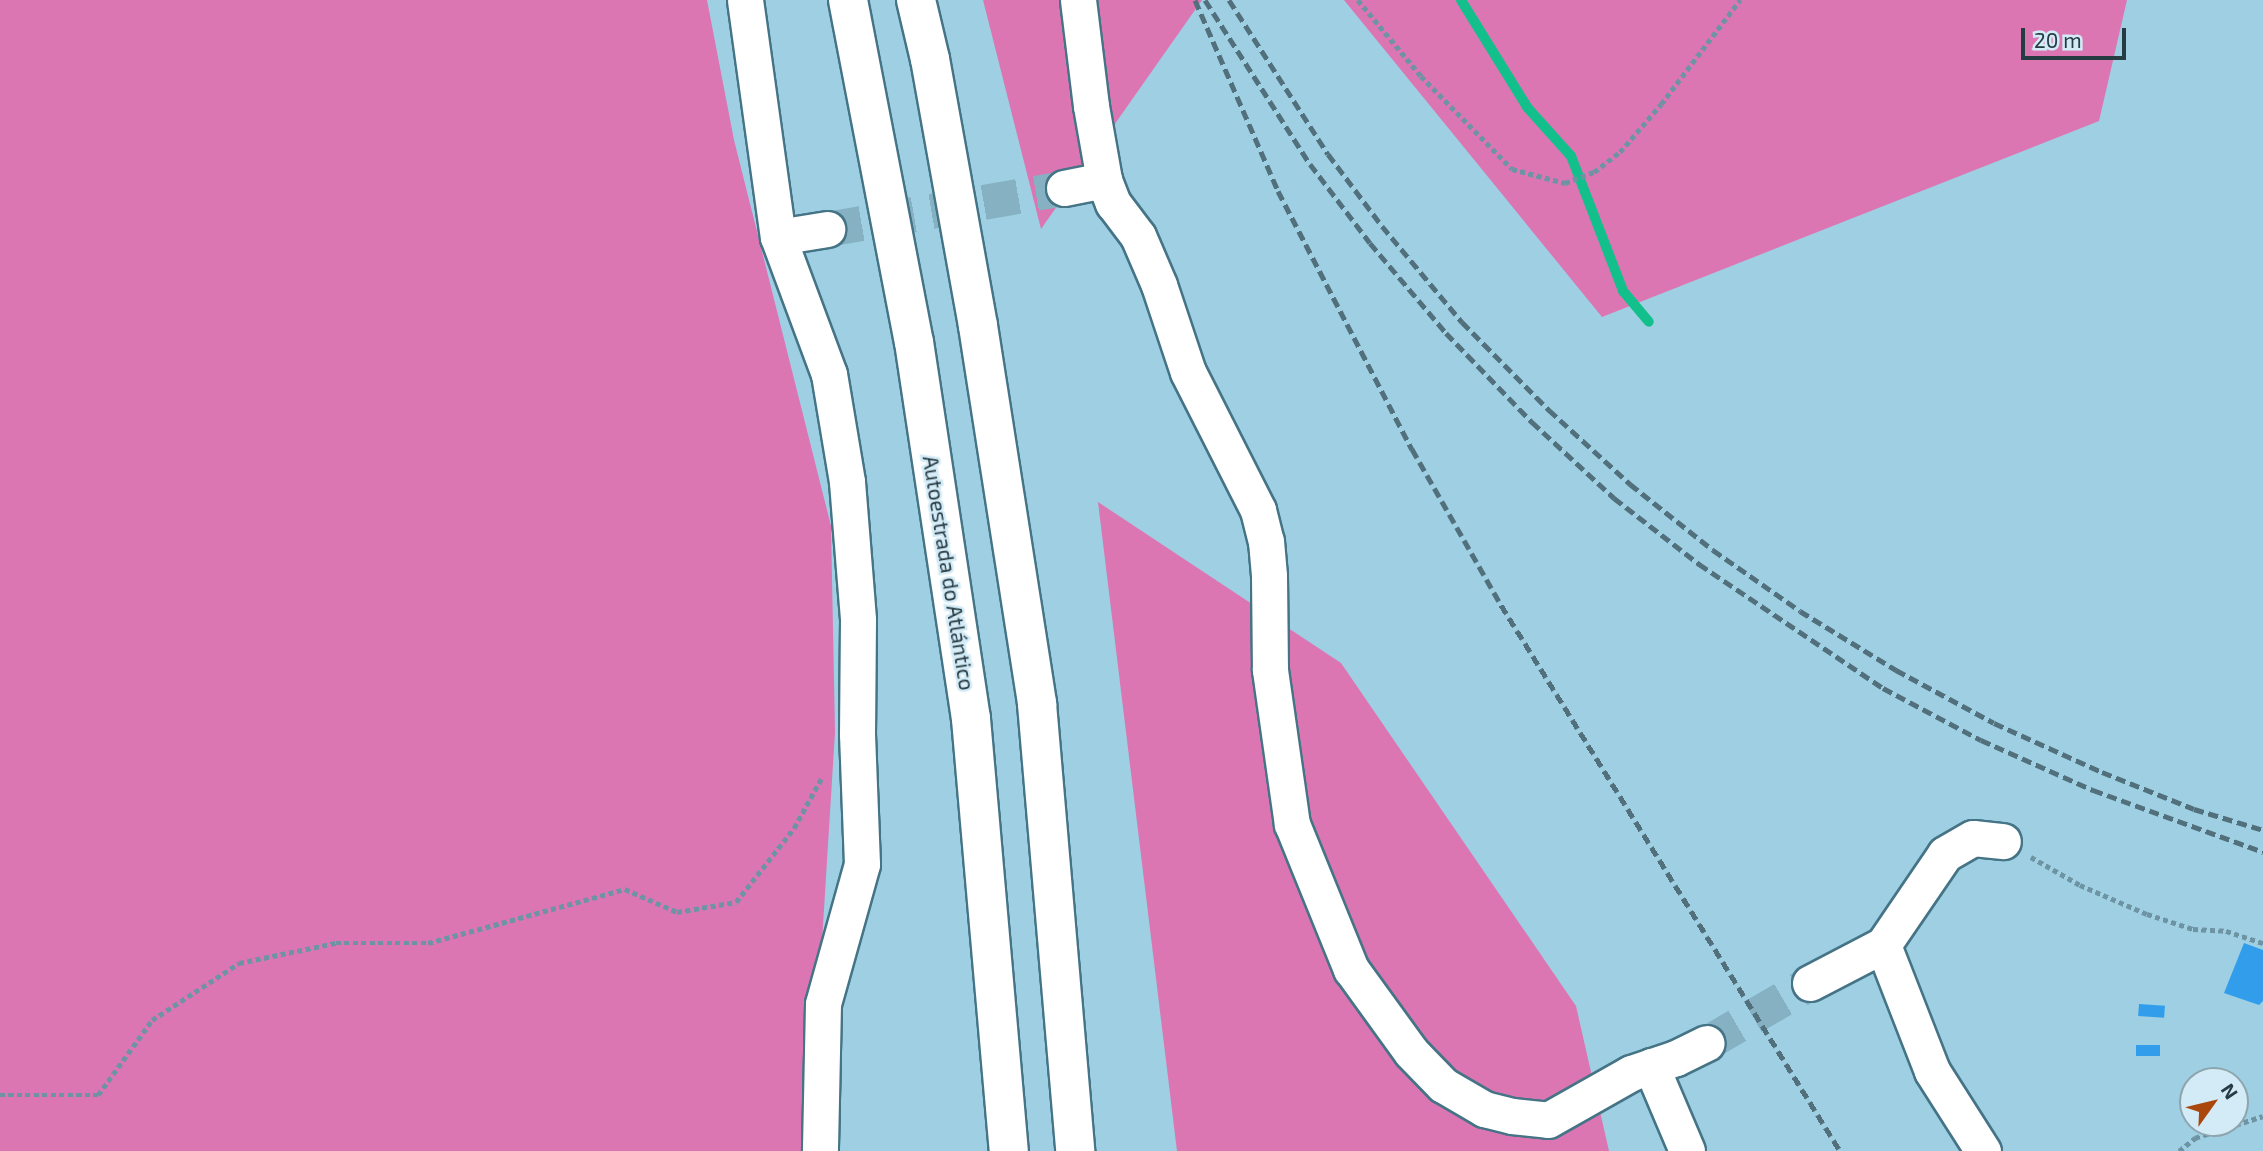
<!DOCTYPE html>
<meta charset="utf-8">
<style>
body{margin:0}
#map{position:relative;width:2263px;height:1151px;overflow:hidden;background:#9ecfe3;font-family:"Exo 2",sans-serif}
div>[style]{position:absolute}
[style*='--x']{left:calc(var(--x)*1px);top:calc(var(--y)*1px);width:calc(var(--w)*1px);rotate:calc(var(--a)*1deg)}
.green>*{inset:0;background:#db76b2}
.stream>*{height:10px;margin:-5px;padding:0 5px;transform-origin:5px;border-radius:5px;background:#13c08c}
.building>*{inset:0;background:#329eeb;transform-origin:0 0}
.minor-tunnel>*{height:35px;margin-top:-17.5px;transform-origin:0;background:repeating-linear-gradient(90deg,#86b1c3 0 35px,transparent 0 53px)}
.path>*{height:4.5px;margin-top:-2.25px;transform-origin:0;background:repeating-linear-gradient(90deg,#6e93a3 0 5px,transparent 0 8.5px)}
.roads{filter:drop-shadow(2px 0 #457486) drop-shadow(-2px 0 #457486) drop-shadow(0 2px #457486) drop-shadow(0 -2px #457486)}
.minor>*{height:35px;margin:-17.5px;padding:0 17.5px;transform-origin:17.5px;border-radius:17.5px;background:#fff}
.motorway>*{height:38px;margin:-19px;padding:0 19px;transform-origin:19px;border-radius:19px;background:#fff}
.rail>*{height:5px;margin-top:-2.5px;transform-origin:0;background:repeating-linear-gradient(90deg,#51707c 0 10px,transparent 0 15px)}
span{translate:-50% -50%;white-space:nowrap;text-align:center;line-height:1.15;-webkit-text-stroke:5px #d3ebf6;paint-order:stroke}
.street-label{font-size:21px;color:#273b43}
.north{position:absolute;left:2179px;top:1067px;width:70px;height:70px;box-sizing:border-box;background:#d3ebf6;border:2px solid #8ea5ae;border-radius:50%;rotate:56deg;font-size:19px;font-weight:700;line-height:28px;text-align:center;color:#273b43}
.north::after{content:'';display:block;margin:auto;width:24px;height:32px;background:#aa470c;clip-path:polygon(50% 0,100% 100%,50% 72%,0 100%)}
.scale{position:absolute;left:2021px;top:28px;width:105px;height:32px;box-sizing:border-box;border:4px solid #273b43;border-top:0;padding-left:9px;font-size:21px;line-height:24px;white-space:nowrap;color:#273b43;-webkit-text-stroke:5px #d3ebf6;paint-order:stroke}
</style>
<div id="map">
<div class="green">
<i style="clip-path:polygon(0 0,707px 0,734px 140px,831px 526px,835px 732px,809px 1151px,0 1151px)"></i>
<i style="clip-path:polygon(983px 0,1202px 0,1041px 229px)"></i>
<i style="clip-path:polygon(1344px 0,2127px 0,2099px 121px,1602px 317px)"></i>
<i style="clip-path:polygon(1098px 502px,1341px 663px,1576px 1006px,1609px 1151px,1177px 1151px)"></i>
</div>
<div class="stream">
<i style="--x:1461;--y:0;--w:126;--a:58.3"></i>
<i style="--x:1527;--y:107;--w:66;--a:48.1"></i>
<i style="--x:1571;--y:156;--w:145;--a:68.9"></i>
<i style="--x:1623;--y:291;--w:40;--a:50"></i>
</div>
<div class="building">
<i style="clip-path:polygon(2244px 943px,2263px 950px,2263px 1001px,2259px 1005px,2224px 993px)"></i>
<i style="left:2139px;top:1004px;width:26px;height:12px;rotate:4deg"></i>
<i style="left:2136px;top:1045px;width:24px;height:11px"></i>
</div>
<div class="minor-tunnel">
<i style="--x:827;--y:229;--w:241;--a:-9.8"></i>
<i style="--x:1707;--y:1043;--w:119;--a:-30.2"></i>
</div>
<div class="path">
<i style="--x:1358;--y:0;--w:99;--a:50.3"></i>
<i style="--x:1421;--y:76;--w:130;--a:45.6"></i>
<i style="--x:1512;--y:169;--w:55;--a:14.8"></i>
<i style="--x:1565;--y:183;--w:31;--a:-21"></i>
<i style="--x:1594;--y:172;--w:33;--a:-38"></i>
<i style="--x:1620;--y:152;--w:63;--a:-49.5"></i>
<i style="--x:1661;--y:104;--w:131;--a:-52.8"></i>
<i style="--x:2031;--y:857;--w:56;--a:29.7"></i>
<i style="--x:2080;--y:885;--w:73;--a:23.4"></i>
<i style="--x:2147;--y:914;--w:48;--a:18.1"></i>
<i style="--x:2193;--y:929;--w:33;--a:3"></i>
<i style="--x:2226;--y:931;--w:39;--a:18"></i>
<i style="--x:0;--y:1095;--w:98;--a:0"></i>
<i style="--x:98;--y:1095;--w:92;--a:-54.2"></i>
<i style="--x:152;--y:1020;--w:104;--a:-33.2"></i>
<i style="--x:239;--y:963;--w:99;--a:-11.7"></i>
<i style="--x:336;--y:943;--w:92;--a:0"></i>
<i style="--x:428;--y:943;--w:204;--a:-15.3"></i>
<i style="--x:625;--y:889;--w:57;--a:23.9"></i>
<i style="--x:677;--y:912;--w:60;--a:-9.6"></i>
<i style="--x:736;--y:902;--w:94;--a:-51.9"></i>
<i style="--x:794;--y:828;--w:58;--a:-61.2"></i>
<i style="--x:2179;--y:1151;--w:21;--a:-39"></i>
<i style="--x:2195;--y:1138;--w:71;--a:-17.9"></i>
</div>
<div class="roads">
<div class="minor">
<i style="--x:745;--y:0;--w:239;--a:82.1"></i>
<i style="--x:778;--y:237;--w:50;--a:-9.3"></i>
<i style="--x:1078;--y:0;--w:107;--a:83"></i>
<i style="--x:1091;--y:106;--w:75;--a:80"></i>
<i style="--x:1104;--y:180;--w:25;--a:69"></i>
<i style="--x:1113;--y:203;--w:41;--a:52.9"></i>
<i style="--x:1138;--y:236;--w:53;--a:66.8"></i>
<i style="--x:1159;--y:285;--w:92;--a:71.6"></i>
<i style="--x:1188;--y:372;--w:155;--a:63.1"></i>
<i style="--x:1258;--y:510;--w:32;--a:76"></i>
<i style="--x:1266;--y:541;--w:35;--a:85"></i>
<i style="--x:1269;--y:576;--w:94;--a:89.4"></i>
<i style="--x:1270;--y:670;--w:156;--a:81.9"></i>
<i style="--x:1292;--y:824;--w:157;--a:67.9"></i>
<i style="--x:1351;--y:969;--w:102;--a:54.1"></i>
<i style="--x:1411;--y:1052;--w:46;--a:45.9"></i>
<i style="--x:1443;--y:1085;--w:48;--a:30.3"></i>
<i style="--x:1484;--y:1109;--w:29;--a:14"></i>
<i style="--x:1512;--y:1116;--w:36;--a:6"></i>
<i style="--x:1548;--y:1120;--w:95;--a:-29.5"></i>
<i style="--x:1631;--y:1073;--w:47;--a:-18.4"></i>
<i style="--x:1676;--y:1058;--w:34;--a:-26"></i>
<i style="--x:1064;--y:188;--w:41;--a:-11.3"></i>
<i style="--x:778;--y:237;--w:146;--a:69.6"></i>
<i style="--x:829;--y:374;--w:109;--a:80.5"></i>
<i style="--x:847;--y:482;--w:138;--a:85.4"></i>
<i style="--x:858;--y:620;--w:114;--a:90.5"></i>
<i style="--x:857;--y:734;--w:130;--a:87.8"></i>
<i style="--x:862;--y:864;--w:145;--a:105.6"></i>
<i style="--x:823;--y:1004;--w:147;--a:91.2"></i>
<i style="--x:1883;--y:945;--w:135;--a:68.7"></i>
<i style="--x:1932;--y:1071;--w:95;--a:57.5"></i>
<i style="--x:1810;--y:983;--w:82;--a:-27.5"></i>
<i style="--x:1883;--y:945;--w:110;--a:-55.7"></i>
<i style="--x:1945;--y:854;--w:32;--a:-30"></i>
<i style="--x:1973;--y:838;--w:30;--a:6"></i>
<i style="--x:1651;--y:1066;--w:92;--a:67"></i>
</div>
<div class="motorway">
<i style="--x:848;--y:0;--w:348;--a:79.1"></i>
<i style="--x:914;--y:342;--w:381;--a:81.4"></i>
<i style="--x:971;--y:719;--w:434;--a:85"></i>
<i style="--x:916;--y:0;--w:61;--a:76.7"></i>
<i style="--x:930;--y:59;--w:271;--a:79.8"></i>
<i style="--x:978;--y:326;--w:383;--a:81.1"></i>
<i style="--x:1037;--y:704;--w:449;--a:85.1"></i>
</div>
</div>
<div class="rail">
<i style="--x:1195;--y:0;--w:208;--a:66.5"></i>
<i style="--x:1278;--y:191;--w:291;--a:62.6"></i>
<i style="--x:1412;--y:449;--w:180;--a:60.3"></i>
<i style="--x:1501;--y:605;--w:643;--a:58.16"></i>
<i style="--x:1205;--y:0;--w:195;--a:57.4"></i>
<i style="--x:1310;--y:164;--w:99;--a:52.8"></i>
<i style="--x:1370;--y:243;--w:118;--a:49.8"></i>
<i style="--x:1446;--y:333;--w:124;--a:46"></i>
<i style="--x:1532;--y:422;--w:112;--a:42.8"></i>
<i style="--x:1614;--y:498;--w:108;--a:37.8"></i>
<i style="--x:1699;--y:564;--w:222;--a:34"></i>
<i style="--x:1883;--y:688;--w:111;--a:28"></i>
<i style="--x:1981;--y:740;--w:123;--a:24.1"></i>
<i style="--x:2093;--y:790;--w:181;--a:20"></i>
<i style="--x:1229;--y:0;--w:183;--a:57.3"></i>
<i style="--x:1328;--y:154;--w:90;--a:53.1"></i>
<i style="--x:1382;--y:226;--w:125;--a:50.2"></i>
<i style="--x:1462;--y:322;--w:124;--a:45.3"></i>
<i style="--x:1549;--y:410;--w:110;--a:42.4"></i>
<i style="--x:1630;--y:484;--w:106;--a:38.5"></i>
<i style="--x:1713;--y:550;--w:106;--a:35"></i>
<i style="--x:1800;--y:611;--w:113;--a:31.6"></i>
<i style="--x:1896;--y:670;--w:111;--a:28.4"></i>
<i style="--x:1994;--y:723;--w:119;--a:24.4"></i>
<i style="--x:2102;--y:772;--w:99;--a:21.9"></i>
<i style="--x:2194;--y:809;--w:72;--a:16.9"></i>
</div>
<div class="street-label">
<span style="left:949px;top:573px;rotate:81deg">Autoestrada do Atlántico</span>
</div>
<div class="north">N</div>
<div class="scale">20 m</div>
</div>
